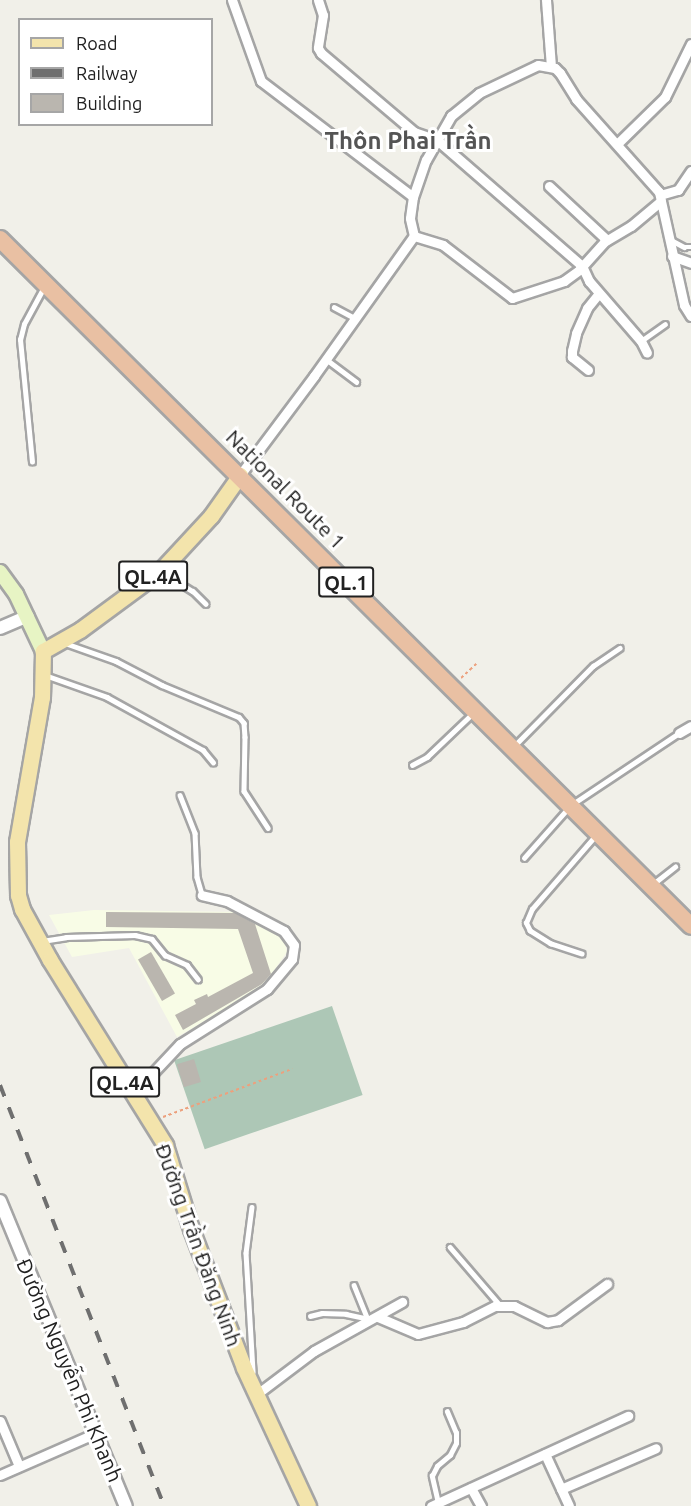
<!DOCTYPE html>
<meta charset="utf-8">
<style>
body{margin:0}
#map{position:relative;width:691px;height:1506px;overflow:hidden;background:#f1f0e9;font-family:Ubuntu,sans-serif}
div>[style]{position:absolute}
[style*='--x']{left:calc(var(--x)*1px);top:calc(var(--y)*1px);width:calc(var(--w)*1px);rotate:calc(var(--a)*1deg)}
.education>*{inset:0;background:#f8fce6}
.cemetery>*{inset:0;background:#adc7b6;transform-origin:0 0}
.building>*{inset:0;background:#bab6af;transform-origin:0 0}
.path>*{height:2px;margin-top:-1px;transform-origin:0;background:repeating-linear-gradient(90deg,#eca17e 0 3px,transparent 0 6px)}
.roads{filter:drop-shadow(2px 0 #a5a5a5) drop-shadow(-2px 0 #a5a5a5) drop-shadow(0 2px #a5a5a5) drop-shadow(0 -2px #a5a5a5)}
.service>*{height:4.5px;margin:-2.25px;padding:0 2.25px;transform-origin:2.25px;border-radius:2.25px;background:#fff}
.minor>*{height:9px;margin:-4.5px;padding:0 4.5px;transform-origin:4.5px;border-radius:4.5px;background:#fff}
.tertiary>*{height:12px;margin:-6px;padding:0 6px;transform-origin:6px;border-radius:6px;background:#fff}
.secondary>*{height:14px;margin:-7px;padding:0 7px;transform-origin:7px;border-radius:7px;background:#e7f4c4}
.primary>*{height:15px;margin:-7.5px;padding:0 7.5px;transform-origin:7.5px;border-radius:7.5px;background:#f3e4ac}
.trunk>*{height:16px;margin:-8px;padding:0 8px;transform-origin:8px;border-radius:8px;background:#e9c0a3}
.rail>*{height:4px;margin-top:-2px;transform-origin:0;background:repeating-linear-gradient(90deg,#6f6f6f 0 12px,transparent 0 24px)}
span{translate:-50% -50%;white-space:nowrap;text-align:center;line-height:1.15;-webkit-text-stroke:6px #fff;paint-order:stroke}
.shield-label span{padding:2px 4px;background:#fff;border:2px solid;border-radius:4px;-webkit-text-stroke-width:0}
.shield-label{font-size:20px;color:#212121;font-weight:700}
.street-label{font-size:21px;color:#212121}
.quarter-label{font-size:24px;color:#545454;font-weight:700}
.legend{position:absolute;left:18px;top:18px;width:195px;height:108px;box-sizing:border-box;background:#fff;border:2px solid #a6a6a6;margin:0;padding:8px 10px;list-style:none;font-size:18px;color:#212121}
.legend li{display:flex;align-items:center;gap:12px;height:30px}
.legend b{width:30px;border:2px solid #a6a6a6}
</style>
<div id="map">
<div class="education">
<i style="clip-path:polygon(94px 910px,242px 912px,277px 934px,284px 940px,287px 952px,261px 989px,177px 1037px,129px 948px,72px 957px,49px 915px)"></i>
</div>
<div class="cemetery">
<i style="left:332px;top:1006px;width:94px;height:167px;rotate:71deg"></i>
</div>
<div class="building">
<i style="clip-path:polygon(106px 912px,236px 913px,255px 924px,271px 974px,262px 984px,183px 1030px,175px 1015px,196px 1004px,194px 1000px,207px 994px,208px 997px,253px 973px,238px 929px,106px 927px)"></i>
<i style="left:151px;top:952px;width:48px;height:15px;rotate:60deg"></i>
<i style="left:194px;top:1059px;width:24px;height:18px;rotate:73deg"></i>
</div>
<div class="path">
<i style="--x:461;--y:678;--w:21;--a:-43"></i>
<i style="--x:163;--y:1117;--w:138;--a:-20.4"></i>
</div>
<div class="roads">
<div class="service">
<i style="--x:671;--y:240;--w:15;--a:28"></i>
<i style="--x:684;--y:247;--w:7;--a:0"></i>
<i style="--x:334;--y:307;--w:24;--a:28"></i>
<i style="--x:641;--y:341;--w:29;--a:-35"></i>
<i style="--x:326;--y:359;--w:38;--a:37"></i>
<i style="--x:32;--y:462;--w:123;--a:-95.6"></i>
<i style="--x:20;--y:340;--w:16;--a:-76"></i>
<i style="--x:24;--y:324;--w:42;--a:-61.6"></i>
<i style="--x:162;--y:572;--w:36;--a:32"></i>
<i style="--x:193;--y:591;--w:18;--a:45"></i>
<i style="--x:65;--y:643;--w:54;--a:19.4"></i>
<i style="--x:116;--y:661;--w:52;--a:27.6"></i>
<i style="--x:162;--y:685;--w:83;--a:22.6"></i>
<i style="--x:239;--y:717;--w:8;--a:50"></i>
<i style="--x:244;--y:723;--w:14;--a:86"></i>
<i style="--x:245;--y:737;--w:54;--a:91.1"></i>
<i style="--x:244;--y:791;--w:44;--a:57"></i>
<i style="--x:45;--y:675;--w:66;--a:19.5"></i>
<i style="--x:107;--y:697;--w:110;--a:28.9"></i>
<i style="--x:203;--y:750;--w:16;--a:50"></i>
<i style="--x:515;--y:745;--w:111;--a:-45.4"></i>
<i style="--x:593;--y:666;--w:32;--a:-34"></i>
<i style="--x:412;--y:765;--w:17;--a:-28"></i>
<i style="--x:427;--y:757;--w:62;--a:-43.7"></i>
<i style="--x:180;--y:795;--w:41;--a:68.5"></i>
<i style="--x:195;--y:833;--w:44;--a:87.4"></i>
<i style="--x:197;--y:877;--w:19;--a:74"></i>
<i style="--x:524;--y:858;--w:71;--a:-48.4"></i>
<i style="--x:571;--y:805;--w:130;--a:-33.7"></i>
<i style="--x:653;--y:884;--w:28;--a:-38"></i>
<i style="--x:42;--y:941;--w:24;--a:-9"></i>
<i style="--x:66;--y:937;--w:69;--a:-1.7"></i>
<i style="--x:135;--y:935;--w:17;--a:13"></i>
<i style="--x:152;--y:939;--w:21;--a:51"></i>
<i style="--x:165;--y:955;--w:24;--a:24"></i>
<i style="--x:187;--y:965;--w:18;--a:52"></i>
<i style="--x:582;--y:954;--w:33;--a:-162"></i>
<i style="--x:551;--y:944;--w:25;--a:-148"></i>
<i style="--x:530;--y:931;--w:9;--a:-117"></i>
<i style="--x:526;--y:923;--w:15;--a:-67"></i>
<i style="--x:532;--y:909;--w:98;--a:-49.1"></i>
<i style="--x:252;--y:1207;--w:46;--a:97.4"></i>
<i style="--x:246;--y:1253;--w:119;--a:86.6"></i>
<i style="--x:450;--y:1247;--w:75;--a:49.3"></i>
<i style="--x:354;--y:1285;--w:37;--a:68"></i>
<i style="--x:310;--y:1316;--w:12;--a:-14"></i>
<i style="--x:322;--y:1313;--w:24;--a:2"></i>
<i style="--x:346;--y:1314;--w:24;--a:12"></i>
<i style="--x:438;--y:1503;--w:28;--a:-103"></i>
<i style="--x:432;--y:1476;--w:11;--a:-63"></i>
<i style="--x:437;--y:1466;--w:17;--a:-40"></i>
<i style="--x:450;--y:1455;--w:13;--a:-63"></i>
<i style="--x:456;--y:1443;--w:10;--a:-90"></i>
<i style="--x:456;--y:1433;--w:23;--a:-113"></i>
</div>
<div class="minor">
<i style="--x:232;--y:0;--w:86;--a:70.3"></i>
<i style="--x:261;--y:81;--w:191;--a:37.3"></i>
<i style="--x:318;--y:0;--w:16;--a:72"></i>
<i style="--x:323;--y:15;--w:33;--a:99"></i>
<i style="--x:318;--y:48;--w:6;--a:59"></i>
<i style="--x:321;--y:53;--w:122;--a:40.3"></i>
<i style="--x:414;--y:132;--w:24;--a:19"></i>
<i style="--x:437;--y:140;--w:192;--a:41"></i>
<i style="--x:582;--y:266;--w:17;--a:65"></i>
<i style="--x:589;--y:281;--w:79;--a:49.1"></i>
<i style="--x:641;--y:341;--w:13;--a:63"></i>
<i style="--x:546;--y:0;--w:67;--a:85.7"></i>
<i style="--x:617;--y:144;--w:67;--a:-44.4"></i>
<i style="--x:665;--y:97;--w:59;--a:-63.9"></i>
<i style="--x:549;--y:186;--w:79;--a:43"></i>
<i style="--x:660;--y:195;--w:19;--a:-16"></i>
<i style="--x:678;--y:190;--w:23;--a:-56"></i>
<i style="--x:414;--y:236;--w:30;--a:17"></i>
<i style="--x:443;--y:245;--w:87;--a:37.5"></i>
<i style="--x:512;--y:298;--w:55;--a:-18.1"></i>
<i style="--x:564;--y:281;--w:19;--a:-36"></i>
<i style="--x:579;--y:270;--w:38;--a:-48"></i>
<i style="--x:604;--y:242;--w:31;--a:-31"></i>
<i style="--x:631;--y:226;--w:39;--a:-40"></i>
<i style="--x:672;--y:256;--w:20;--a:20"></i>
<i style="--x:588;--y:370;--w:21;--a:-141"></i>
<i style="--x:572;--y:357;--w:6;--a:-90"></i>
<i style="--x:572;--y:351;--w:18;--a:-77"></i>
<i style="--x:576;--y:333;--w:27;--a:-66"></i>
<i style="--x:587;--y:308;--w:19;--a:-51"></i>
<i style="--x:240;--y:475;--w:124;--a:-53.2"></i>
<i style="--x:314;--y:376;--w:172;--a:-54.5"></i>
<i style="--x:414;--y:236;--w:18;--a:-103"></i>
<i style="--x:410;--y:218;--w:21;--a:-82"></i>
<i style="--x:413;--y:197;--w:39;--a:-71"></i>
<i style="--x:426;--y:160;--w:51;--a:-60.4"></i>
<i style="--x:451;--y:116;--w:36;--a:-39"></i>
<i style="--x:479;--y:93;--w:65;--a:-25.4"></i>
<i style="--x:538;--y:65;--w:17;--a:10"></i>
<i style="--x:555;--y:68;--w:7;--a:45"></i>
<i style="--x:560;--y:73;--w:31;--a:58"></i>
<i style="--x:576;--y:99;--w:125;--a:48.3"></i>
<i style="--x:659;--y:192;--w:116;--a:77.5"></i>
<i style="--x:684;--y:305;--w:13;--a:58"></i>
<i style="--x:679;--y:733;--w:14;--a:-30"></i>
<i style="--x:133;--y:1094;--w:69;--a:-46.8"></i>
<i style="--x:180;--y:1044;--w:103;--a:-32.3"></i>
<i style="--x:267;--y:989;--w:39;--a:-50"></i>
<i style="--x:292;--y:959;--w:14;--a:-82"></i>
<i style="--x:294;--y:945;--w:17;--a:-126"></i>
<i style="--x:284;--y:931;--w:64;--a:-152.2"></i>
<i style="--x:227;--y:901;--w:26;--a:-167"></i>
<i style="--x:378;--y:1317;--w:43;--a:23"></i>
<i style="--x:418;--y:1334;--w:47;--a:-14.9"></i>
<i style="--x:463;--y:1322;--w:36;--a:-27"></i>
<i style="--x:495;--y:1306;--w:19;--a:0"></i>
<i style="--x:514;--y:1306;--w:37;--a:26"></i>
<i style="--x:547;--y:1322;--w:11;--a:-10"></i>
<i style="--x:558;--y:1320;--w:61;--a:-36.3"></i>
<i style="--x:257;--y:1394;--w:71;--a:-37"></i>
<i style="--x:314;--y:1351;--w:101;--a:-29.1"></i>
<i style="--x:0;--y:1421;--w:49;--a:67.1"></i>
<i style="--x:545;--y:1454;--w:57;--a:65.2"></i>
<i style="--x:0;--y:1475;--w:105;--a:-23.6"></i>
<i style="--x:471;--y:1488;--w:21;--a:61"></i>
<i style="--x:561;--y:1489;--w:103;--a:-23.3"></i>
<i style="--x:431;--y:1506;--w:217;--a:-24.6"></i>
</div>
<div class="tertiary">
<i style="--x:0;--y:628;--w:30;--a:-23"></i>
<i style="--x:0;--y:1201;--w:330;--a:67.6"></i>
</div>
<div class="secondary">
<i style="--x:0;--y:572;--w:27;--a:54"></i>
<i style="--x:16;--y:594;--w:63;--a:64.7"></i>
</div>
<div class="primary">
<i style="--x:240;--y:475;--w:50;--a:125.3"></i>
<i style="--x:211;--y:516;--w:75;--a:132.8"></i>
<i style="--x:160;--y:571;--w:99;--a:143.6"></i>
<i style="--x:80;--y:630;--w:43;--a:150.4"></i>
<i style="--x:43;--y:651;--w:46;--a:91.2"></i>
<i style="--x:42;--y:697;--w:147;--a:99.8"></i>
<i style="--x:17;--y:842;--w:53;--a:88.9"></i>
<i style="--x:18;--y:895;--w:15;--a:74"></i>
<i style="--x:22;--y:909;--w:58;--a:61.2"></i>
<i style="--x:50;--y:960;--w:218;--a:58.1"></i>
<i style="--x:165;--y:1145;--w:88;--a:72.8"></i>
<i style="--x:191;--y:1229;--w:149;--a:69.1"></i>
<i style="--x:244;--y:1368;--w:152;--a:65.1"></i>
</div>
<div class="trunk">
<i style="--x:0;--y:239;--w:974;--a:44.83"></i>
</div>
</div>
<div class="rail">
<i style="--x:0;--y:1085;--w:452;--a:68.7"></i>
</div>
<div class="shield-label">
<span style="left:153px;top:576px">QL.4A</span>
<span style="left:346px;top:582px">QL.1</span>
<span style="left:125px;top:1082px">QL.4A</span>
</div>
<div class="street-label">
<span style="left:286px;top:489px;rotate:45deg">National Route 1</span>
<span style="left:199px;top:1245px;rotate:70deg">Đường Trần Đăng Ninh</span>
<span style="left:70px;top:1370px;rotate:67deg">Đường Nguyễn Phi Khanh</span>
</div>
<div class="quarter-label">
<span style="left:408px;top:141px">Thôn Phai Trần</span>
</div>
<ul class="legend">
<li><b style="height:8px;background:#f3e4ac"></b>Road</li>
<li><b style="height:8px;background:#6f6f6f"></b>Railway</li>
<li><b style="height:16px;background:#bab6af"></b>Building</li>
</ul>
</div>
